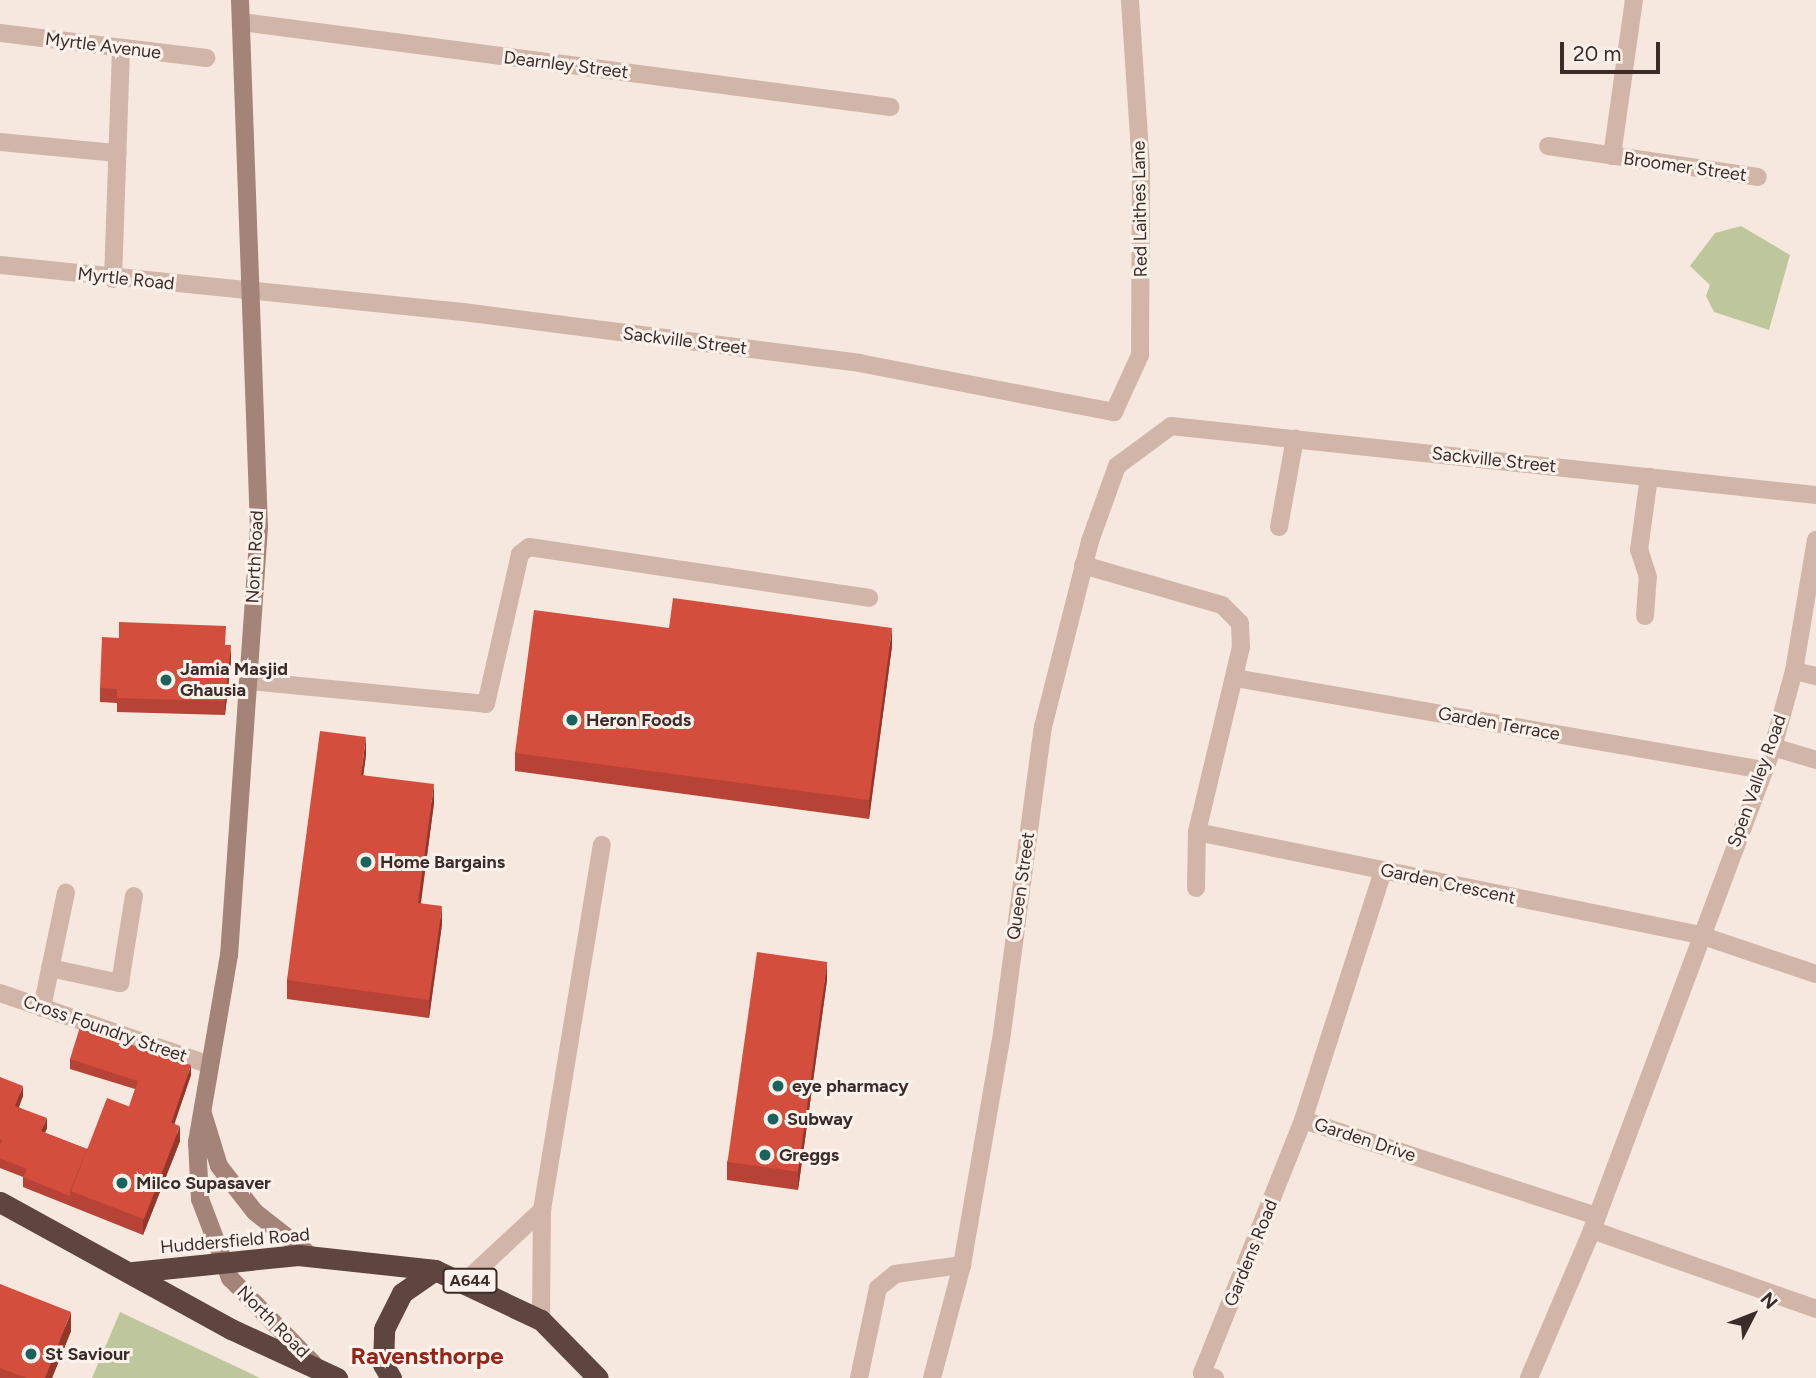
<!DOCTYPE html>
<style>
body{margin:0}
#map{position:relative;width:1816px;height:1378px;overflow:hidden;background:#f6e8de;font-family:Figtree,sans-serif}
div>[style]{position:absolute}
[style*='--x']{left:calc(var(--x)*1px);top:calc(var(--y)*1px);width:calc(var(--w)*1px);rotate:calc(var(--a)*1deg)}
.green>*{inset:0;background:#bec79c}
.lane>*{height:18px;margin:-9px;padding:0 9px;transform-origin:9px;border-radius:9px;background:#d0b5a8}
.street>*{height:18px;margin:-9px;padding:0 9px;transform-origin:9px;border-radius:9px;background:#d0b5a8}
.secondary>*{height:18px;margin:-9px;padding:0 9px;transform-origin:9px;border-radius:9px;background:#a48379}
.highway>*{height:21px;margin:-10.5px;padding:0 10.5px;transform-origin:10.5px;border-radius:10.5px;background:#5e453f}
.wall>*{inset:0;background:#b64335}
.shaded-wall>*{inset:0;background:#94372b}
.building>*{inset:0;background:#d44e3e;transform-origin:0 0}
.dots>*{width:19px;height:19px;translate:-50% -50%;box-sizing:border-box;border:4px solid #fcf2ec;border-radius:50%}
span{translate:-50% -50%;white-space:nowrap;text-align:center;line-height:1.15;-webkit-text-stroke:6px #fcf2ec;paint-order:stroke}
.shield-label span{padding:2px 5px;background:#fcf2ec;border:2px solid;border-radius:5px;-webkit-text-stroke-width:0}
.shield-label{font-size:16px;color:#3c2c29;font-weight:700}
.street-label{font-size:18px;color:#3c2c29}
.poi-label{font-size:18px;color:#3c2c29;font-weight:700}
.left{translate:0 -50%;text-align:left}
.district-label{font-size:24px;color:#952518;font-weight:700}
.north{position:absolute;left:1718px;top:1280px;width:70px;height:70px;-webkit-text-stroke:5px #fcf2ec;paint-order:stroke;rotate:48deg;font-size:19px;font-weight:700;line-height:28px;text-align:center;color:#3c2c29}
.north::after{content:'';display:block;margin:auto;width:24px;height:32px;background:#3c2c29;clip-path:polygon(50% 0,100% 100%,50% 72%,0 100%)}
.scale{position:absolute;left:1560px;top:42px;width:100px;height:32px;box-sizing:border-box;border:4px solid #3c2c29;border-top:0;padding-left:9px;font-size:21px;line-height:24px;white-space:nowrap;color:#3c2c29;-webkit-text-stroke:5px #fcf2ec;paint-order:stroke}
</style>
<div id="map">
<div class="green">
<i style="clip-path:polygon(1741px 226px,1790px 255px,1769px 330px,1714px 312px,1706px 296px,1710px 285px,1690px 266px,1715px 233px)"></i>
<i style="clip-path:polygon(120px 1312px,260px 1378px,92px 1378px)"></i>
</div>
<div class="lane">
<i style="--x:0;--y:142;--w:118;--a:5.4"></i>
<i style="--x:113;--y:279;--w:230;--a:-88"></i>
<i style="--x:1279;--y:527;--w:90;--a:-79.8"></i>
<i style="--x:1645;--y:616;--w:39;--a:-86"></i>
<i style="--x:1648;--y:577;--w:28;--a:-108"></i>
<i style="--x:1639;--y:550;--w:74;--a:-82.2"></i>
<i style="--x:248;--y:681;--w:239;--a:5.5"></i>
<i style="--x:486;--y:704;--w:154;--a:-77.2"></i>
<i style="--x:520;--y:554;--w:11;--a:-38"></i>
<i style="--x:529;--y:547;--w:344;--a:8.5"></i>
<i style="--x:1773;--y:747;--w:45;--a:16.8"></i>
<i style="--x:50;--y:968;--w:72;--a:12.1"></i>
<i style="--x:120;--y:983;--w:88;--a:-80.9"></i>
<i style="--x:42;--y:1008;--w:118;--a:-78.3"></i>
<i style="--x:467;--y:1280;--w:103;--a:-43"></i>
<i style="--x:541;--y:1320;--w:110;--a:-89.5"></i>
<i style="--x:542;--y:1210;--w:370;--a:-80.7"></i>
<i style="--x:859;--y:1378;--w:92;--a:-78.1"></i>
<i style="--x:878;--y:1288;--w:22;--a:-39"></i>
<i style="--x:895;--y:1274;--w:68;--a:-7.7"></i>
</div>
<div class="street">
<i style="--x:242;--y:22;--w:654;--a:7.47"></i>
<i style="--x:0;--y:33;--w:208;--a:6.9"></i>
<i style="--x:1548;--y:146;--w:212;--a:8.4"></i>
<i style="--x:1612;--y:156;--w:158;--a:-82"></i>
<i style="--x:0;--y:265;--w:465;--a:5.8"></i>
<i style="--x:463;--y:312;--w:399;--a:7.3"></i>
<i style="--x:859;--y:363;--w:260;--a:10.9"></i>
<i style="--x:1114;--y:412;--w:63;--a:-65.5"></i>
<i style="--x:1140;--y:355;--w:188;--a:-89.7"></i>
<i style="--x:1141;--y:167;--w:167;--a:-93.8"></i>
<i style="--x:1083;--y:565;--w:145;--a:16.1"></i>
<i style="--x:1222;--y:605;--w:25;--a:45"></i>
<i style="--x:1240;--y:623;--w:24;--a:88"></i>
<i style="--x:1241;--y:647;--w:190;--a:103.4"></i>
<i style="--x:1197;--y:832;--w:56;--a:91"></i>
<i style="--x:1794;--y:671;--w:23;--a:13"></i>
<i style="--x:1235;--y:678;--w:537;--a:9.87"></i>
<i style="--x:1197;--y:832;--w:513;--a:11.57"></i>
<i style="--x:1700;--y:935;--w:122;--a:18.6"></i>
<i style="--x:1383;--y:871;--w:262;--a:107.8"></i>
<i style="--x:1303;--y:1120;--w:308;--a:18.1"></i>
<i style="--x:0;--y:993;--w:222;--a:18.9"></i>
<i style="--x:1592;--y:1230;--w:238;--a:19.4"></i>
<i style="--x:932;--y:1378;--w:117;--a:-75.1"></i>
<i style="--x:962;--y:1265;--w:235;--a:-80.2"></i>
<i style="--x:1002;--y:1033;--w:309;--a:-82.4"></i>
<i style="--x:1043;--y:727;--w:192;--a:-75.8"></i>
<i style="--x:1090;--y:541;--w:80;--a:-70.2"></i>
<i style="--x:1117;--y:466;--w:67;--a:-36.5"></i>
<i style="--x:1171;--y:426;--w:649;--a:6.11"></i>
<i style="--x:1215;--y:1378;--w:14;--a:-159"></i>
<i style="--x:1202;--y:1373;--w:272;--a:-68.2"></i>
<i style="--x:1529;--y:1378;--w:161;--a:-66.9"></i>
<i style="--x:1592;--y:1230;--w:516;--a:-69.46"></i>
<i style="--x:1773;--y:747;--w:79;--a:-74.6"></i>
<i style="--x:1794;--y:671;--w:133;--a:-80.5"></i>
</div>
<div class="secondary">
<i style="--x:240;--y:0;--w:527;--a:87.94"></i>
<i style="--x:259;--y:527;--w:429;--a:94"></i>
<i style="--x:229;--y:955;--w:190;--a:99.7"></i>
<i style="--x:197;--y:1142;--w:57;--a:87"></i>
<i style="--x:200;--y:1199;--w:85;--a:69.2"></i>
<i style="--x:230;--y:1278;--w:119;--a:45.7"></i>
<i style="--x:203;--y:1114;--w:54;--a:72.9"></i>
<i style="--x:219;--y:1166;--w:58;--a:52"></i>
<i style="--x:255;--y:1212;--w:71;--a:38.2"></i>
</div>
<div class="highway">
<i style="--x:0;--y:1202;--w:264;--a:28.8"></i>
<i style="--x:231;--y:1329;--w:117;--a:24.8"></i>
<i style="--x:133;--y:1272;--w:166;--a:-5.9"></i>
<i style="--x:298;--y:1255;--w:138;--a:6.2"></i>
<i style="--x:435;--y:1270;--w:117;--a:25.3"></i>
<i style="--x:541;--y:1320;--w:81;--a:45.5"></i>
<i style="--x:391;--y:1378;--w:16;--a:-120"></i>
<i style="--x:383;--y:1364;--w:35;--a:-88"></i>
<i style="--x:384;--y:1329;--w:40;--a:-63.4"></i>
<i style="--x:402;--y:1293;--w:40;--a:-34.9"></i>
</div>
<div class="wall">
<i style="clip-path:polygon(669px 628px,892px 646px,869px 819px,515px 771px,515px 753px)"></i>
<i style="clip-path:polygon(226px 645px,231px 660px,225px 715px,117px 712px,117px 703px,100px 702px,100px 688px)"></i>
<i style="clip-path:polygon(366px 755px,363px 775px,434px 803px,421px 903px,442px 924px,429px 1018px,287px 999px,287px 980px)"></i>
<i style="clip-path:polygon(827px 980px,798px 1190px,727px 1180px,727px 1162px)"></i>
<i style="clip-path:polygon(70px 1059px,191px 1075px,174px 1124px,180px 1141px,143px 1235px,23px 1187px,23px 1177px,0 1168px,0 1077px,23px 1096px,19px 1107px,47px 1128px,45px 1133px,87px 1149px,129px 1107px,135px 1089px,70px 1069px)"></i>
<i style="clip-path:polygon(0 1284px,71px 1331px,52px 1378px,0 1378px)"></i>
</div>
<div class="shaded-wall">
<i style="clip-path:polygon(892px 628px,892px 646px,869px 819px,869px 800px)"></i>
<i style="clip-path:polygon(231px 645px,231px 660px,225px 715px,225px 701px)"></i>
<i style="clip-path:polygon(366px 737px,366px 755px,361px 793px,361px 775px)"></i>
<i style="clip-path:polygon(434px 784px,434px 803px,418px 921px,418px 903px)"></i>
<i style="clip-path:polygon(442px 906px,442px 924px,429px 1018px,429px 1000px)"></i>
<i style="clip-path:polygon(827px 962px,827px 980px,798px 1190px,798px 1172px)"></i>
<i style="clip-path:polygon(191px 1065px,191px 1075px,170px 1137px,170px 1127px)"></i>
<i style="clip-path:polygon(23px 1086px,23px 1096px,15px 1116px,15px 1106px)"></i>
<i style="clip-path:polygon(47px 1118px,47px 1128px,41px 1141px,41px 1131px)"></i>
<i style="clip-path:polygon(180px 1126px,180px 1141px,143px 1235px,143px 1220px)"></i>
<i style="clip-path:polygon(71px 1312px,71px 1331px,52px 1378px,45px 1378px)"></i>
</div>
<div class="building">
<i style="clip-path:polygon(673px 598px,892px 628px,869px 800px,515px 753px,534px 610px,669px 628px)"></i>
<i style="clip-path:polygon(119px 622px,226px 626px,225px 645px,231px 645px,225px 701px,117px 698px,117px 689px,100px 688px,102px 637px,119px 638px)"></i>
<i style="clip-path:polygon(320px 731px,366px 737px,361px 775px,434px 784px,418px 903px,442px 906px,429px 1000px,287px 980px)"></i>
<i style="left:757px;top:952px;width:71px;height:212px;rotate:8deg"></i>
<i style="clip-path:polygon(80px 1027px,191px 1065px,171px 1123px,129px 1107px,138px 1081px,70px 1059px)"></i>
<i style="clip-path:polygon(0 1077px,23px 1086px,15px 1106px,47px 1118px,41px 1131px,87px 1149px,70px 1191px,70px 1196px,23px 1177px,27px 1169px,0 1158px,0 1145px,2px 1140px,0 1139px)"></i>
<i style="left:107px;top:1098px;width:78px;height:100px;rotate:21deg"></i>
<i style="clip-path:polygon(0 1284px,71px 1312px,45px 1378px,27px 1378px,0 1368px)"></i>
</div>
<div class="dots">
<i style="left:166px;top:680px;background:#19635e"></i>
<i style="left:572px;top:720px;background:#19635e"></i>
<i style="left:366px;top:862px;background:#19635e"></i>
<i style="left:778px;top:1086px;background:#19635e"></i>
<i style="left:773px;top:1119px;background:#19635e"></i>
<i style="left:765px;top:1155px;background:#19635e"></i>
<i style="left:122px;top:1183px;background:#19635e"></i>
<i style="left:31px;top:1354px;background:#19635e"></i>
</div>
<div class="shield-label">
<span style="left:470px;top:1281px">A644</span>
</div>
<div class="street-label">
<span style="left:103px;top:46px;rotate:7deg">Myrtle Avenue</span>
<span style="left:566px;top:65px;rotate:7deg">Dearnley Street</span>
<span style="left:1685px;top:167px;rotate:8deg">Broomer Street</span>
<span style="left:1140px;top:209px;rotate:-91deg">Red Laithes Lane</span>
<span style="left:126px;top:279px;rotate:6deg">Myrtle Road</span>
<span style="left:685px;top:341px;rotate:7deg">Sackville Street</span>
<span style="left:1494px;top:460px;rotate:6deg">Sackville Street</span>
<span style="left:255px;top:557px;rotate:-87deg">North Road</span>
<span style="left:1499px;top:724px;rotate:10deg">Garden Terrace</span>
<span style="left:1757px;top:781px;rotate:-70deg">Spen Valley Road</span>
<span style="left:1448px;top:884px;rotate:12deg">Garden Crescent</span>
<span style="left:1021px;top:886px;rotate:-82deg">Queen Street</span>
<span style="left:105px;top:1029px;rotate:19deg">Cross Foundry Street</span>
<span style="left:1365px;top:1140px;rotate:18deg">Garden Drive</span>
<span style="left:235px;top:1241px;rotate:-5deg">Huddersfield Road</span>
<span style="left:1251px;top:1253px;rotate:-68deg">Gardens Road</span>
<span style="left:273px;top:1322px;rotate:45deg">North Road</span>
</div>
<div class="poi-label">
<span class="left" style="left:180px;top:680px">Jamia Masjid<br>Ghausia</span>
<span class="left" style="left:586px;top:720px">Heron Foods</span>
<span class="left" style="left:380px;top:862px">Home Bargains</span>
<span class="left" style="left:792px;top:1086px">eye pharmacy</span>
<span class="left" style="left:787px;top:1119px">Subway</span>
<span class="left" style="left:779px;top:1155px">Greggs</span>
<span class="left" style="left:136px;top:1183px">Milco Supasaver</span>
<span class="left" style="left:45px;top:1354px">St Saviour</span>
</div>
<div class="district-label">
<span style="left:427px;top:1356px">Ravensthorpe</span>
</div>
<div class="north">N</div>
<div class="scale">20 m</div>
</div>
